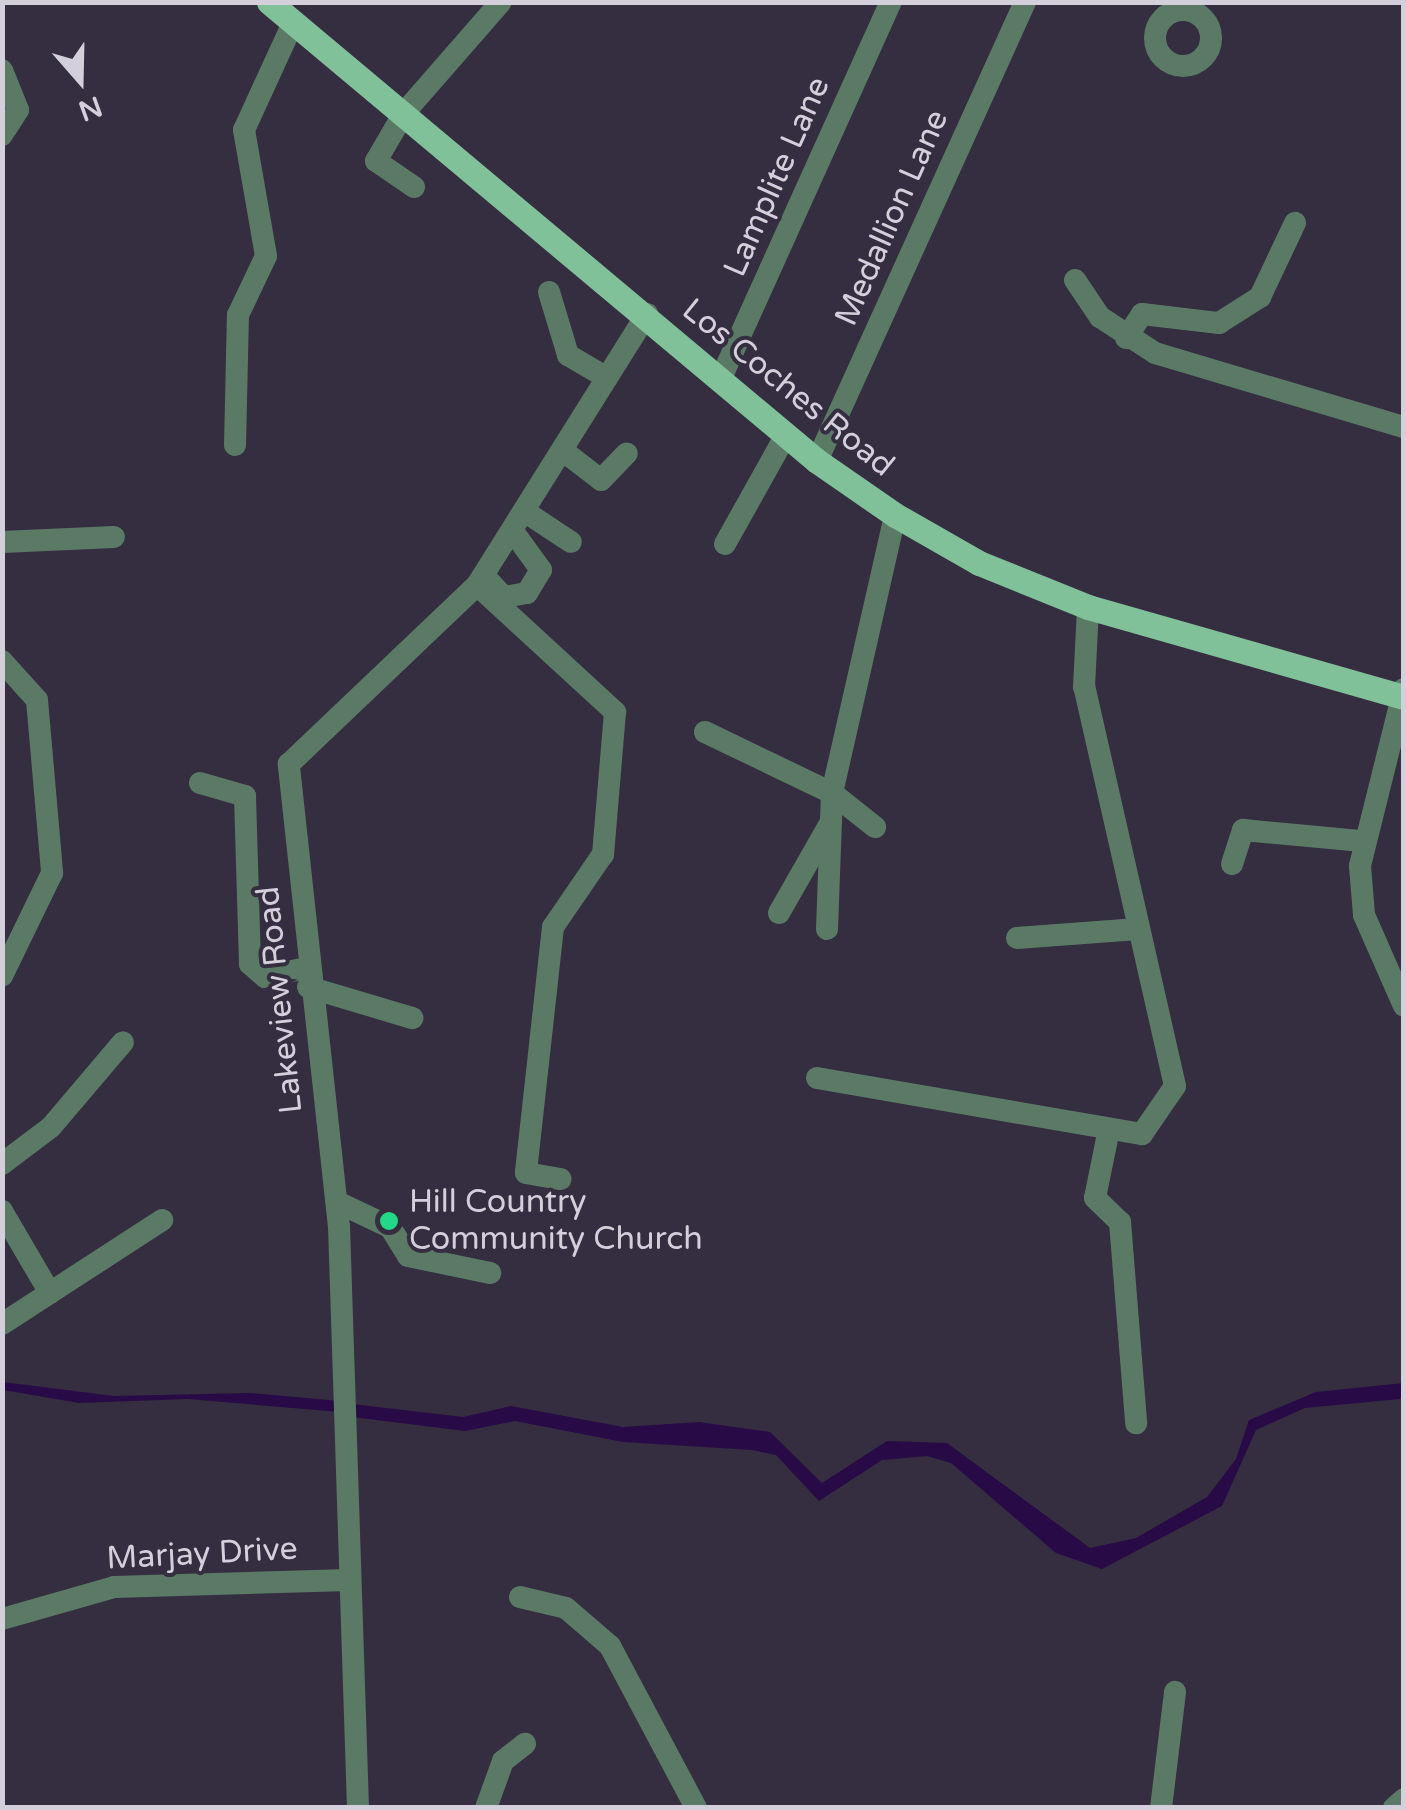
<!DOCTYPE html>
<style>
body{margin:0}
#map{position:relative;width:1406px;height:1810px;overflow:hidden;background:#352e40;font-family:"Varela Round",sans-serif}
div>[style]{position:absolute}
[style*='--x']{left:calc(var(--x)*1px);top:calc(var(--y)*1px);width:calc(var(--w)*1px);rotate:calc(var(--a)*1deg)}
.water>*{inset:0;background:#280a46}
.minor>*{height:22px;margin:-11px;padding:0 11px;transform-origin:11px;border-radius:11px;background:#5b7a66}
.minor>.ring{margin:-11px;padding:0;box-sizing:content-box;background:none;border:22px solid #5b7a66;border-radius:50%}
.major>*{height:25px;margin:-12.5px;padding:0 12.5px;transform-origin:12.5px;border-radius:12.5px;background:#80c199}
.dots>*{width:28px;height:28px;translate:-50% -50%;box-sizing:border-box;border:5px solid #352e40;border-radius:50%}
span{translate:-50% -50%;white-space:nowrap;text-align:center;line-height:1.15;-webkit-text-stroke:8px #352e40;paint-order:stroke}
.street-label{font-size:32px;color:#d3cfdb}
.poi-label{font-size:32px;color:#d3cfdb}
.left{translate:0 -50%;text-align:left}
.frame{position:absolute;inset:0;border:5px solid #d3cfdb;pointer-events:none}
.north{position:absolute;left:30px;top:30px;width:100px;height:100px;-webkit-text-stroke:8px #352e40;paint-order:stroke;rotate:160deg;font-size:28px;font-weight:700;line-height:40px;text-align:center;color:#d3cfdb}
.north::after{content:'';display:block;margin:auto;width:35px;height:45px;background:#d3cfdb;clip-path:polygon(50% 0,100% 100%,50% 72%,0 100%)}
</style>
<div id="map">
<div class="water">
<i style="clip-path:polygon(3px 1382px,114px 1396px,250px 1393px,339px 1401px,339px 1412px,188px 1399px,79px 1403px,3px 1390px)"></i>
<i style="clip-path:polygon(1404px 1383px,1400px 1399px,1305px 1408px,1256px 1430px,1222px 1506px,1102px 1569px,1056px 1553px,951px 1463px,927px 1456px,882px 1460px,819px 1501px,776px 1455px,752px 1450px,623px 1442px,515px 1421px,465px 1431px,352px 1417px,352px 1404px,463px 1417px,511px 1406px,623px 1427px,699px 1422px,770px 1432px,822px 1483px,887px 1441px,947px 1443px,1090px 1548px,1136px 1538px,1207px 1497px,1236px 1459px,1249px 1420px,1316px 1392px)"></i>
</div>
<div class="minor">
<i class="ring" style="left:1155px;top:10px;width:34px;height:34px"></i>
<i style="--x:2;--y:70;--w:43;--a:68.2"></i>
<i style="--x:18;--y:110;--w:30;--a:123"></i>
<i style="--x:414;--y:187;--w:46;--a:-145.6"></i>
<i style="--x:376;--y:161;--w:56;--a:-59.7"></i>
<i style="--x:404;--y:113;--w:147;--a:-48.9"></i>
<i style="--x:1075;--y:280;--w:45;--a:56"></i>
<i style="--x:1100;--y:317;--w:66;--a:33.2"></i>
<i style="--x:1155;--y:353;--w:260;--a:16.6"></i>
<i style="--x:549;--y:292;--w:66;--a:73.2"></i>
<i style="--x:568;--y:355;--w:45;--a:30.5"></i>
<i style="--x:1126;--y:338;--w:29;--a:-56"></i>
<i style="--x:1142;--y:314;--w:78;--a:6.7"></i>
<i style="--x:1219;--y:323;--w:49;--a:-32.4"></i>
<i style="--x:1260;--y:297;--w:82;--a:-64.7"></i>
<i style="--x:721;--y:378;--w:413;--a:-65.7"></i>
<i style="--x:235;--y:445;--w:130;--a:-88.7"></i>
<i style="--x:238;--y:315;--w:65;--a:-64.6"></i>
<i style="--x:266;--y:256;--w:128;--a:-99.9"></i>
<i style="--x:244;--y:130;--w:118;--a:-65.4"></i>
<i style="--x:562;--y:450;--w:49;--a:37.6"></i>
<i style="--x:601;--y:480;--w:37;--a:-46"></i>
<i style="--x:817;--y:461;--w:504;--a:-65.62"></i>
<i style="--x:524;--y:511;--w:56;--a:33.4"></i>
<i style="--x:2;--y:542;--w:112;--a:-2.6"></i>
<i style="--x:725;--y:544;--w:125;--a:-60.8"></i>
<i style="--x:487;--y:579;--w:25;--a:47"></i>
<i style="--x:504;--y:597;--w:23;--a:-10"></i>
<i style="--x:527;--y:593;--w:27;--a:-59"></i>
<i style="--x:541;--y:570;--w:49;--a:-125.9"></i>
<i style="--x:477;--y:585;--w:188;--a:42.6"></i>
<i style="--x:615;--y:712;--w:143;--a:94.8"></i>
<i style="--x:603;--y:854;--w:88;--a:124.4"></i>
<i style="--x:553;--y:927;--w:247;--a:96.3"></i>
<i style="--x:526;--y:1173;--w:35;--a:10"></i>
<i style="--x:2;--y:661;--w:52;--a:48.1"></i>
<i style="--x:37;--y:700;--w:174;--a:85"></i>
<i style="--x:52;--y:873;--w:114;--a:115.9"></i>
<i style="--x:1404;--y:689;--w:182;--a:104"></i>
<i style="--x:1360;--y:866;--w:49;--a:85.3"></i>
<i style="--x:1364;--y:915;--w:99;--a:66.3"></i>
<i style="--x:705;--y:732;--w:141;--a:25.7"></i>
<i style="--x:832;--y:793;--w:55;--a:38.3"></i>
<i style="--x:200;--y:783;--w:47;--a:16.1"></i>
<i style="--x:245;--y:796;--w:168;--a:88.3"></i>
<i style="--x:250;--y:964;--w:20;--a:41"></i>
<i style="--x:265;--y:977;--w:42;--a:-12.4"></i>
<i style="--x:1232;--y:864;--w:36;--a:-72"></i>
<i style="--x:1243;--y:830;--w:120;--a:5.3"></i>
<i style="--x:779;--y:913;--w:105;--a:-60.3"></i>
<i style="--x:827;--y:929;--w:136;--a:-87.9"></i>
<i style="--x:832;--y:793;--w:285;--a:-77.2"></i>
<i style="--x:1017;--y:938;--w:121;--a:-4.3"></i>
<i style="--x:308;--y:987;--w:109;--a:16.6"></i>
<i style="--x:817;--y:1078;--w:330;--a:9.8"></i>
<i style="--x:1142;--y:1134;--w:58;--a:-55.5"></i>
<i style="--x:1175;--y:1086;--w:409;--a:-102.8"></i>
<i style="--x:1084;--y:687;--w:80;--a:-87.1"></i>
<i style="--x:1109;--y:1129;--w:70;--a:101.5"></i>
<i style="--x:1095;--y:1198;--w:35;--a:44"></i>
<i style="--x:1120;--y:1222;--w:202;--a:85.4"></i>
<i style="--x:2;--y:1164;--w:61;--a:-37.1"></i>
<i style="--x:51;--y:1127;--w:111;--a:-49.7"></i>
<i style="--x:337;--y:1202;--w:59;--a:25.3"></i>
<i style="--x:390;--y:1227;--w:34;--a:58"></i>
<i style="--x:408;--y:1256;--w:84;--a:11.7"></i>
<i style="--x:2;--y:1211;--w:95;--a:59.7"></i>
<i style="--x:2;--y:1324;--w:191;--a:-33"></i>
<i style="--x:520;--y:1597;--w:47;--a:13.4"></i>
<i style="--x:566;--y:1608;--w:58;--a:40.8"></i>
<i style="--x:610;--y:1646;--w:183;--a:62"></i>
<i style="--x:2;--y:1619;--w:116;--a:-15.9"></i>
<i style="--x:114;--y:1587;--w:235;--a:-1.7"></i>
<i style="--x:358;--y:1808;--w:581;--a:-91.87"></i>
<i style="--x:339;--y:1227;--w:466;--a:-96.2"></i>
<i style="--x:289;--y:764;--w:260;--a:-43.6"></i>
<i style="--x:477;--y:585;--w:320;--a:-57.9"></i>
<i style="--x:486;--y:1808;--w:50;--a:-70.1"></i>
<i style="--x:503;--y:1761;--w:28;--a:-38"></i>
<i style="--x:1161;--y:1808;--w:117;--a:-83.1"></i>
<i style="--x:1394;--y:1808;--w:13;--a:-42"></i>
</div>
<div class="major">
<i style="--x:269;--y:2;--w:715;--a:39.95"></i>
<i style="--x:817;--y:461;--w:95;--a:34.7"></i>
<i style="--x:895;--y:515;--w:97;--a:29.7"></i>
<i style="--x:979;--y:563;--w:118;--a:22"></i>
<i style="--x:1088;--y:607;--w:329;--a:15.9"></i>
</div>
<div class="dots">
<i style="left:389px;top:1221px;background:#23d886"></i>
</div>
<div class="street-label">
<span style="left:777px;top:177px;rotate:-66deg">Lamplite Lane</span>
<span style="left:892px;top:218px;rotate:-66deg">Medallion Lane</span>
<span style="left:788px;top:388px;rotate:39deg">Los Coches Road</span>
<span style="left:280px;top:1000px;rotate:-96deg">Lakeview Road</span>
<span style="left:202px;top:1554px;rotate:-3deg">Marjay Drive</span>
</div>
<div class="poi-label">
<span class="left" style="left:409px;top:1221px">Hill Country<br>Community Church</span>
</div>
<div class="frame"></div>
<div class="north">N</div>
</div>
